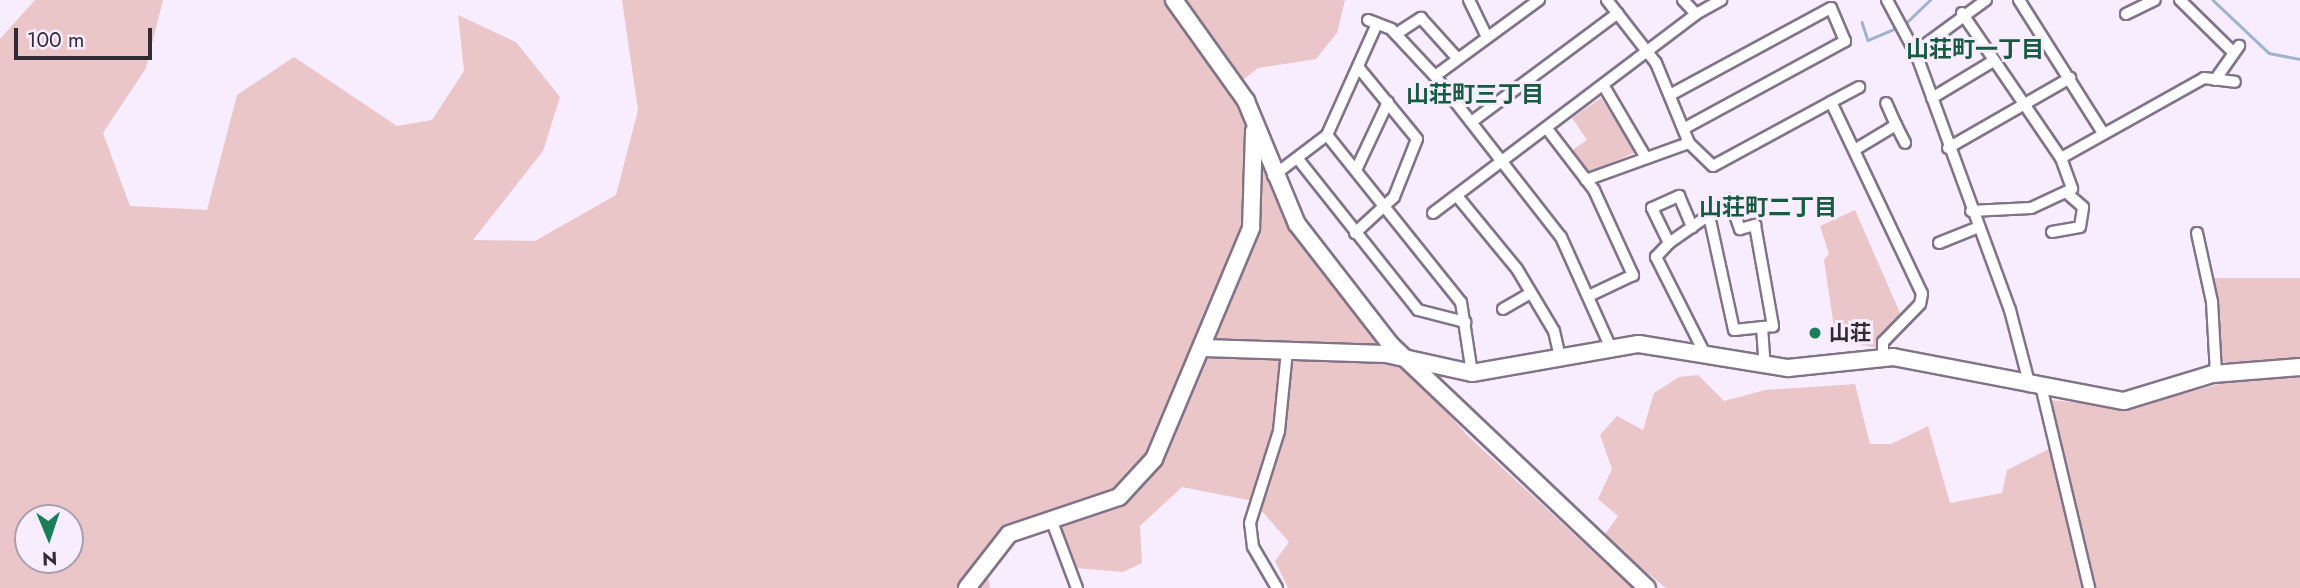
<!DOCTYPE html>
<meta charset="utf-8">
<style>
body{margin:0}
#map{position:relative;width:2300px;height:588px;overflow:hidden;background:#f8ecff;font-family:Jost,"Noto Sans JP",sans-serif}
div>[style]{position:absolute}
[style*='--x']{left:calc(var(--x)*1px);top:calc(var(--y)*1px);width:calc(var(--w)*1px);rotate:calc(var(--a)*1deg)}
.green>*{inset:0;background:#ebc6c9;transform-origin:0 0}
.stream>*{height:2.5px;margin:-1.25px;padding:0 1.25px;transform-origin:1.25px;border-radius:1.25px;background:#9fb4cc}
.roads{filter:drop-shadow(2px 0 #817489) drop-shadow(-2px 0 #817489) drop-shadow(0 2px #817489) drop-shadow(0 -2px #817489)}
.street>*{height:10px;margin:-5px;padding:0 5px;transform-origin:5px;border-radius:5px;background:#fff}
.secondary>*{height:16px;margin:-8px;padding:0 8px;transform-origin:8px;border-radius:8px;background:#fff}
.dots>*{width:19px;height:19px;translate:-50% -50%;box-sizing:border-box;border:4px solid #f8ecff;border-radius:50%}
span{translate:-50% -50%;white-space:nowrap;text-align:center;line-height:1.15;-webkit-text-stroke:6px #f8ecff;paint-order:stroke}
.poi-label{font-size:21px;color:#312b34;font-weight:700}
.left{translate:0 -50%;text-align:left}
.neighbourhood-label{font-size:23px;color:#175a40;font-weight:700}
.north{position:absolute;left:14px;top:504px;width:70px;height:70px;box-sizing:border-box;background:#f8ecff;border:2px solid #a89fae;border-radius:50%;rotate:178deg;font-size:19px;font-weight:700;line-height:28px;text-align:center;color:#312b34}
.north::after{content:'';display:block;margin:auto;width:24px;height:32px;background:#187f59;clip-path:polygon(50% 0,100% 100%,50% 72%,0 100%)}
.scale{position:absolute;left:14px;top:28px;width:138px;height:32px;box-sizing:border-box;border:4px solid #312b34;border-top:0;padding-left:9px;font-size:21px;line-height:24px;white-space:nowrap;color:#312b34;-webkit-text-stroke:5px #f8ecff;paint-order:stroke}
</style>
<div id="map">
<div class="green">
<i style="clip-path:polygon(evenodd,35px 0,163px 0,146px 68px,103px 133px,130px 206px,207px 210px,237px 95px,294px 57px,397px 126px,432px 120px,464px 71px,458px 15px,516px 42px,560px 97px,543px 151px,473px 240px,535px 241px,616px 195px,638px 110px,622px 0,1345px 0,1337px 33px,1316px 59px,1258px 68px,1234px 87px,1265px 164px,1376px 330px,1467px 435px,1632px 588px,1288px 588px,1275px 561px,1289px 542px,1253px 501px,1182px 487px,1140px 526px,1142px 563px,1123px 572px,1075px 568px,1055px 519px,1035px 521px,985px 560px,990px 588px,0 588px,0 39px,35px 0,28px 518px,70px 518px,70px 560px,28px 560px,28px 518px)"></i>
<i style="clip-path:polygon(1601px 98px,1636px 152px,1591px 172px,1570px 152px,1587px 140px,1572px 118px)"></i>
<i style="clip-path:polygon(1855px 210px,1900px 313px,1880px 335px,1879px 348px,1836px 341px,1824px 260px,1829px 254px,1820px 226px)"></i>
<i style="left:2300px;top:278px;width:84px;height:88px;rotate:90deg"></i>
<i style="clip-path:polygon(1698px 375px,1724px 401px,1765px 390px,1855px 384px,1870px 444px,1891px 444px,1928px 426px,1950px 503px,2002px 493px,2007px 470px,2053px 447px,2051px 400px,2130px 408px,2234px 380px,2300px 375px,2300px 588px,1666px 588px,1603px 537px,1618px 516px,1598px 499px,1612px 469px,1600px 435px,1617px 416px,1643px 430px,1654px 393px,1679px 377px)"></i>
</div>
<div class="stream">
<i style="--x:2213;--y:0;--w:77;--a:43.4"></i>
<i style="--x:2269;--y:53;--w:32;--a:11"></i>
<i style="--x:1862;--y:22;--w:19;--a:72"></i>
<i style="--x:1868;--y:40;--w:30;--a:-23"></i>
<i style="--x:1905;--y:24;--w:35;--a:-44"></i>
</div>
<div class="roads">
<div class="street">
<i style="--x:1469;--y:0;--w:41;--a:64.1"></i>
<i style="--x:1683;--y:0;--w:19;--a:47"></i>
<i style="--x:1696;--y:14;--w:29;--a:-29"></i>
<i style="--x:1887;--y:0;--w:64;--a:61.8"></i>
<i style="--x:1917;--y:56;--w:270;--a:69.9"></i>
<i style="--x:2010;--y:310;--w:79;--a:75.3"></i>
<i style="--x:2019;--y:0;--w:157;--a:57.7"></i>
<i style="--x:2180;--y:0;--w:74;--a:44.5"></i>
<i style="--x:1962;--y:13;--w:176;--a:55.7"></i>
<i style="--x:2061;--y:158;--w:33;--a:70"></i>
<i style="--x:2072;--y:189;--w:45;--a:155.1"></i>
<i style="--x:2031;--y:208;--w:60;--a:177.1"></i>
<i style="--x:2126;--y:14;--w:32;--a:-26"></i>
<i style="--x:1368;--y:20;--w:25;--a:21"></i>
<i style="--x:1391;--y:29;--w:64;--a:46.9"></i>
<i style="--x:1435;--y:76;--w:204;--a:52"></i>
<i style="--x:1561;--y:237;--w:122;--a:65.8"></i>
<i style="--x:1396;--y:34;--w:30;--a:-33"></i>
<i style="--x:1421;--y:18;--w:55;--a:47.9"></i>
<i style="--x:1915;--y:52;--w:88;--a:-36.2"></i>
<i style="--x:1435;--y:76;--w:129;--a:-36.2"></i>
<i style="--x:2215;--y:80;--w:42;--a:-54.8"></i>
<i style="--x:1605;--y:88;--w:81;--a:59.6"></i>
<i style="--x:1670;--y:95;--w:183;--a:-28.4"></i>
<i style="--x:1831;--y:8;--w:36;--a:67"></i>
<i style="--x:1845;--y:41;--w:184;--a:151.5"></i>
<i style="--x:1932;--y:98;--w:68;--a:-31.1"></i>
<i style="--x:1831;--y:102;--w:32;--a:-28"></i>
<i style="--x:1474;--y:120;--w:179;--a:-36.6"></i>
<i style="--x:1896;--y:125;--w:20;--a:63"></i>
<i style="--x:1548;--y:130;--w:76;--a:52.5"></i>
<i style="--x:1594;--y:190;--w:94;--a:65.4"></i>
<i style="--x:1633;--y:275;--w:49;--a:154.5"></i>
<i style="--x:1327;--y:135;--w:122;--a:-65.8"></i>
<i style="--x:1689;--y:143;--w:33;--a:44"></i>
<i style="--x:1713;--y:166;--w:134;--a:-28.5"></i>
<i style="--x:1831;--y:102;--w:212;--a:64.6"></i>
<i style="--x:1922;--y:294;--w:10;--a:101"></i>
<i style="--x:1920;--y:304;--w:53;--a:134.2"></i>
<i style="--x:1883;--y:342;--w:15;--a:90"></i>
<i style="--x:1948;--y:148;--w:141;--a:-29.8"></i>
<i style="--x:1856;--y:149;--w:47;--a:-31"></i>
<i style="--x:1896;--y:125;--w:24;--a:-114"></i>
<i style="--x:2061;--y:158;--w:164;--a:-29.2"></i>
<i style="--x:2204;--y:78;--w:31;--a:7"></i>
<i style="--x:1298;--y:159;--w:193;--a:51.5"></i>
<i style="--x:1418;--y:310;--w:49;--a:14.3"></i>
<i style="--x:1356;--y:170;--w:75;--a:-64.8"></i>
<i style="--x:1273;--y:176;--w:68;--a:-37.2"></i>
<i style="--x:1327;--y:135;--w:214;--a:51.3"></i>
<i style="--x:1461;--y:302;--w:72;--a:81.2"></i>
<i style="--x:1586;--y:180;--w:109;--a:-19.8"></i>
<i style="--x:1689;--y:143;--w:87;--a:-112.4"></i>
<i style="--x:1656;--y:63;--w:80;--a:-127.9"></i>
<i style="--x:1457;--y:196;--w:94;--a:50.6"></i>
<i style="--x:1517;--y:269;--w:72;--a:59.2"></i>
<i style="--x:1554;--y:331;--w:28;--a:77"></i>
<i style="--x:1433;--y:213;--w:330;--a:-37.1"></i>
<i style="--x:2052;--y:232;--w:28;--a:-10"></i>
<i style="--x:2080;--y:227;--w:20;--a:-81"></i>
<i style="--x:2083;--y:207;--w:18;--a:-139"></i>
<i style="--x:1355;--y:233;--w:53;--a:-42.7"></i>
<i style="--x:1394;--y:197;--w:62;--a:-68.4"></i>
<i style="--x:1417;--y:139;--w:93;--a:-129.3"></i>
<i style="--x:2197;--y:233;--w:71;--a:77.7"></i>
<i style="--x:2212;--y:302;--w:72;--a:86.8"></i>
<i style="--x:1669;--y:243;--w:39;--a:-116"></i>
<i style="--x:1652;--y:208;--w:30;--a:-24"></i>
<i style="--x:1679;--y:196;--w:34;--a:67"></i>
<i style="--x:1939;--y:243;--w:40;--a:-22"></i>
<i style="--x:1503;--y:309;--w:32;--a:-30"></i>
<i style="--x:1762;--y:327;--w:39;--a:86"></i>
<i style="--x:1705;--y:354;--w:109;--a:-116.8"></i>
<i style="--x:1656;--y:257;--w:19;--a:-47"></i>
<i style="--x:1669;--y:243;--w:49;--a:-35"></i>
<i style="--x:1709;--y:215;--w:26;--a:-36"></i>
<i style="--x:1730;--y:200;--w:31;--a:71"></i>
<i style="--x:1740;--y:229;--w:16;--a:-15"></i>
<i style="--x:1755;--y:225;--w:103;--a:79.9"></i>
<i style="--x:1773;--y:326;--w:39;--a:174"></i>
<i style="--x:1734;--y:330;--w:118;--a:-102.3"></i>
<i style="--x:2042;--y:390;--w:204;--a:76.6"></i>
<i style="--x:1051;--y:519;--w:74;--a:69.4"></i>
<i style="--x:1277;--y:588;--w:48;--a:-120.3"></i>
<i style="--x:1253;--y:547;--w:24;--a:-97"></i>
<i style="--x:1250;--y:523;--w:96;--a:-72.5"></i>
<i style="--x:1279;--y:431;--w:80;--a:-84.3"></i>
</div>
<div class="secondary">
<i style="--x:1174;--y:0;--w:124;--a:54.5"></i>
<i style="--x:1246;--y:101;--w:133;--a:67.5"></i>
<i style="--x:1297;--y:224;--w:152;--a:52.2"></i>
<i style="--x:1390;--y:344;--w:354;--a:43.5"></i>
<i style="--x:1204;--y:348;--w:182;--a:1.9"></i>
<i style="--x:1386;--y:354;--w:88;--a:12.5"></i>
<i style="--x:1472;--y:373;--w:169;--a:-9.9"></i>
<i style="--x:1639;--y:344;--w:151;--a:9.2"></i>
<i style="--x:1788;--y:368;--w:106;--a:-6"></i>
<i style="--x:1893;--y:357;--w:235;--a:10.8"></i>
<i style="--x:2124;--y:401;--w:93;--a:-16.9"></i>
<i style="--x:2213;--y:374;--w:87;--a:-4.6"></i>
<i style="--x:967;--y:588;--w:68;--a:-52.1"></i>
<i style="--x:1009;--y:534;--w:116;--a:-18.6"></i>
<i style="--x:1119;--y:497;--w:52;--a:-47.4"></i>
<i style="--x:1154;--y:459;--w:251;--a:-67.2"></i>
<i style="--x:1251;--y:228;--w:97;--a:-88.2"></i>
</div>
</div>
<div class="dots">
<i style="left:1815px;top:333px;background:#187f59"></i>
</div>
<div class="poi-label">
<span class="left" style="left:1829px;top:333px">山荘</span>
</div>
<div class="neighbourhood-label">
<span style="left:1975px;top:49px">山荘町一丁目</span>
<span style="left:1475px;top:94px">山荘町三丁目</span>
<span style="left:1768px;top:207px">山荘町二丁目</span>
</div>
<div class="north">N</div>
<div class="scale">100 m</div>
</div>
